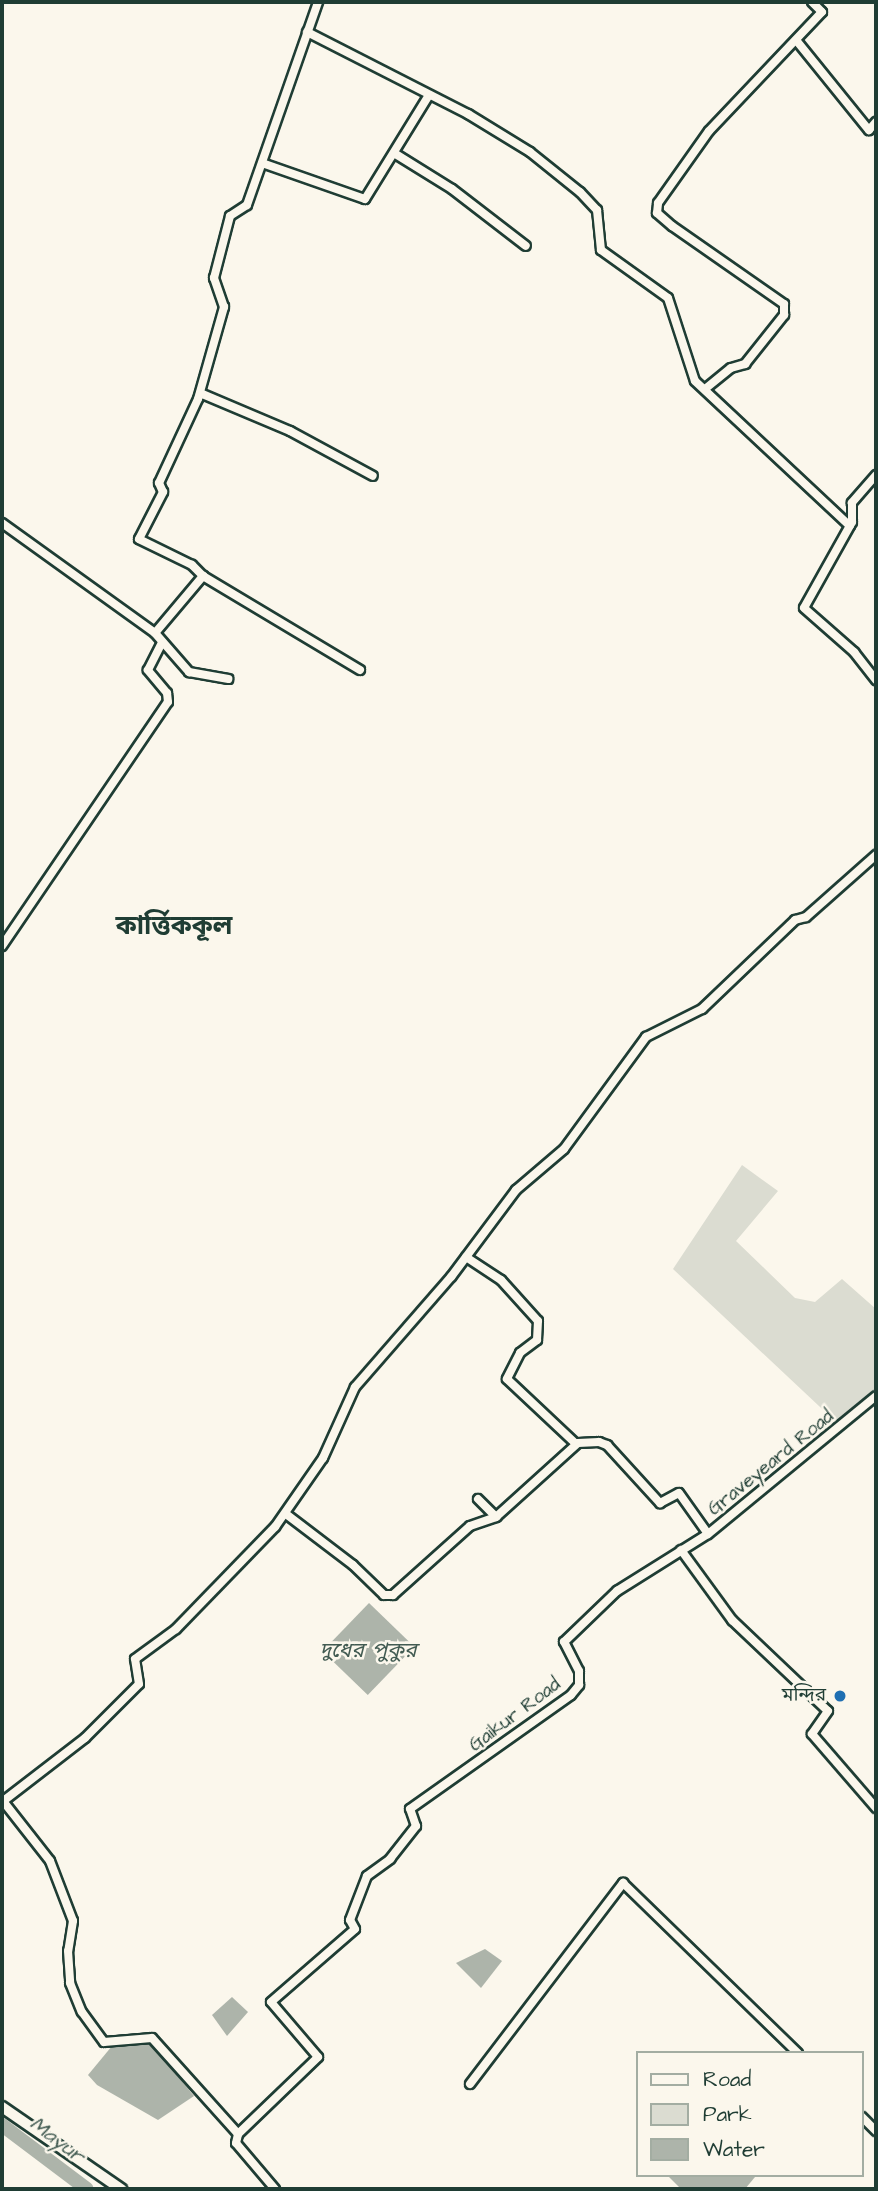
<!DOCTYPE html>
<meta charset="utf-8">
<style>
body{margin:0}
#map{position:relative;width:878px;height:2191px;overflow:hidden;background:#fbf7ec;font-family:"Architects Daughter","Noto Sans Bengali",sans-serif}
div>[style]{position:absolute}
[style*='--x']{left:calc(var(--x)*1px);top:calc(var(--y)*1px);width:calc(var(--w)*1px);rotate:calc(var(--a)*1deg)}
.green>*{inset:0;background:#dbdcd1}
.water>*{inset:0;background:#adb4aa;transform-origin:0 0}
.river>*{height:14px;margin:-7px;padding:0 7px;transform-origin:7px;border-radius:7px;background:#adb4aa}
.roads{filter:drop-shadow(2px 0 #1f3d34) drop-shadow(-2px 0 #1f3d34) drop-shadow(0 2px #1f3d34) drop-shadow(0 -2px #1f3d34)}
.minor>*{height:8px;margin:-4px;padding:0 4px;transform-origin:4px;border-radius:4px;background:#fbf7ec}
.major>*{height:10px;margin:-5px;padding:0 5px;transform-origin:5px;border-radius:5px;background:#fbf7ec}
.dots>*{width:19px;height:19px;translate:-50% -50%;box-sizing:border-box;border:4px solid #fbf7ec;border-radius:50%}
span{translate:-50% -50%;white-space:nowrap;text-align:center;line-height:1.15;-webkit-text-stroke:5px #fbf7ec;paint-order:stroke}
.street-label{font-size:19px;color:#1f3d34}
.poi-label{font-size:19px;color:#1f3d34}
.right{translate:-100% -50%;text-align:right}
.water-label{font-size:21px;color:#425b52;font-style:italic}
.district-label{font-size:26px;color:#1f3d34;font-weight:700}
.frame{position:absolute;inset:0;border:4px solid #1f3d34;pointer-events:none}
.legend{position:absolute;left:636px;top:2051px;width:228px;height:126px;box-sizing:border-box;background:#fbf7ec;border:2px solid #a3ada2;margin:0;padding:9px 12px;list-style:none;font-size:21px;color:#1f3d34}
.legend li{display:flex;align-items:center;gap:14px;height:35px}
.legend b{width:35px;border:2px solid #a3ada2}
</style>
<div id="map">
<div class="green">
<i style="clip-path:polygon(742px 1165px,778px 1191px,736px 1241px,795px 1298px,815px 1302px,842px 1279px,876px 1309px,876px 1389px,836px 1422px,673px 1269px)"></i>
</div>
<div class="water">
<i style="left:369px;top:1603px;width:63px;height:67px;rotate:44deg"></i>
<i style="clip-path:polygon(485px 1949px,502px 1961px,481px 1988px,456px 1963px)"></i>
<i style="clip-path:polygon(232px 1997px,248px 2012px,227px 2036px,212px 2015px)"></i>
<i style="clip-path:polygon(134px 2041px,152px 2045px,194px 2096px,158px 2120px,97px 2085px,88px 2075px,112px 2046px)"></i>
<i style="clip-path:polygon(667px 2175px,755px 2175px,755px 2177px,745px 2189px,681px 2189px)"></i>
</div>
<div class="river">
<i style="--x:2;--y:2125;--w:106;--a:37"></i>
</div>
<div class="roads">
<div class="minor">
<i style="--x:307;--y:32;--w:181;--a:27"></i>
<i style="--x:468;--y:114;--w:73;--a:31.5"></i>
<i style="--x:530;--y:152;--w:64;--a:38.7"></i>
<i style="--x:580;--y:192;--w:25;--a:47"></i>
<i style="--x:597;--y:210;--w:40;--a:84.3"></i>
<i style="--x:601;--y:250;--w:82;--a:35.6"></i>
<i style="--x:668;--y:298;--w:87;--a:72"></i>
<i style="--x:695;--y:381;--w:212;--a:43.1"></i>
<i style="--x:796;--y:40;--w:116;--a:51"></i>
<i style="--x:869;--y:130;--w:11;--a:-49"></i>
<i style="--x:394;--y:153;--w:68;--a:31.8"></i>
<i style="--x:452;--y:189;--w:93;--a:37.6"></i>
<i style="--x:262;--y:163;--w:109;--a:19.3"></i>
<i style="--x:365;--y:199;--w:122;--a:-58.4"></i>
<i style="--x:705;--y:389;--w:33;--a:-39"></i>
<i style="--x:731;--y:368;--w:15;--a:-16"></i>
<i style="--x:745;--y:364;--w:63;--a:-51.5"></i>
<i style="--x:784;--y:315;--w:11;--a:-90"></i>
<i style="--x:784;--y:304;--w:136;--a:-145.1"></i>
<i style="--x:672;--y:226;--w:20;--a:-139"></i>
<i style="--x:657;--y:213;--w:10;--a:-84"></i>
<i style="--x:658;--y:203;--w:88;--a:-54.7"></i>
<i style="--x:709;--y:131;--w:164;--a:-46.5"></i>
<i style="--x:822;--y:12;--w:14;--a:-135"></i>
<i style="--x:200;--y:393;--w:98;--a:22.9"></i>
<i style="--x:290;--y:431;--w:94;--a:28.5"></i>
<i style="--x:876;--y:475;--w:37;--a:131"></i>
<i style="--x:852;--y:503;--w:19;--a:90"></i>
<i style="--x:852;--y:522;--w:98;--a:119.2"></i>
<i style="--x:804;--y:608;--w:67;--a:41.3"></i>
<i style="--x:854;--y:652;--w:36;--a:52"></i>
<i style="--x:2;--y:523;--w:188;--a:35.7"></i>
<i style="--x:155;--y:633;--w:52;--a:48.9"></i>
<i style="--x:189;--y:672;--w:40;--a:10"></i>
<i style="--x:203;--y:576;--w:16;--a:-135"></i>
<i style="--x:192;--y:565;--w:59;--a:-153.9"></i>
<i style="--x:139;--y:539;--w:53;--a:-62.9"></i>
<i style="--x:163;--y:492;--w:10;--a:-114"></i>
<i style="--x:159;--y:483;--w:93;--a:-65.1"></i>
<i style="--x:198;--y:399;--w:96;--a:-74.2"></i>
<i style="--x:224;--y:307;--w:31;--a:-109"></i>
<i style="--x:214;--y:278;--w:64;--a:-75.5"></i>
<i style="--x:230;--y:216;--w:20;--a:-33"></i>
<i style="--x:247;--y:205;--w:215;--a:-70.7"></i>
<i style="--x:155;--y:633;--w:75;--a:-49.9"></i>
<i style="--x:203;--y:576;--w:183;--a:30.9"></i>
<i style="--x:2;--y:946;--w:295;--a:-55.8"></i>
<i style="--x:168;--y:702;--w:9;--a:-96"></i>
<i style="--x:167;--y:693;--w:30;--a:-130"></i>
<i style="--x:148;--y:670;--w:30;--a:-63"></i>
<i style="--x:466;--y:1257;--w:42;--a:33.3"></i>
<i style="--x:501;--y:1280;--w:55;--a:47.9"></i>
<i style="--x:538;--y:1321;--w:19;--a:93"></i>
<i style="--x:537;--y:1340;--w:21;--a:143"></i>
<i style="--x:520;--y:1353;--w:29;--a:117"></i>
<i style="--x:507;--y:1379;--w:91;--a:43.2"></i>
<i style="--x:478;--y:1499;--w:25;--a:45"></i>
<i style="--x:286;--y:1514;--w:84;--a:37.3"></i>
<i style="--x:353;--y:1565;--w:43;--a:44.1"></i>
<i style="--x:384;--y:1595;--w:9;--a:0"></i>
<i style="--x:393;--y:1595;--w:103;--a:-41.9"></i>
<i style="--x:470;--y:1526;--w:28;--a:-19"></i>
<i style="--x:496;--y:1517;--w:110;--a:-42.1"></i>
<i style="--x:578;--y:1443;--w:21;--a:-3"></i>
<i style="--x:599;--y:1442;--w:9;--a:21"></i>
<i style="--x:607;--y:1445;--w:79;--a:47.6"></i>
<i style="--x:660;--y:1503;--w:21;--a:-28"></i>
<i style="--x:679;--y:1493;--w:50;--a:54.7"></i>
<i style="--x:681;--y:1550;--w:87;--a:53.9"></i>
<i style="--x:732;--y:1620;--w:132;--a:43.5"></i>
<i style="--x:828;--y:1711;--w:28;--a:125"></i>
<i style="--x:812;--y:1734;--w:98;--a:49.1"></i>
<i style="--x:3;--y:1801;--w:76;--a:51.9"></i>
<i style="--x:50;--y:1861;--w:64;--a:69"></i>
<i style="--x:73;--y:1921;--w:30;--a:99"></i>
<i style="--x:68;--y:1951;--w:32;--a:86"></i>
<i style="--x:70;--y:1983;--w:31;--a:68"></i>
<i style="--x:82;--y:2012;--w:37;--a:54"></i>
<i style="--x:104;--y:2042;--w:48;--a:-4.8"></i>
<i style="--x:152;--y:2038;--w:129;--a:48.1"></i>
<i style="--x:2;--y:1802;--w:105;--a:-37.6"></i>
<i style="--x:85;--y:1738;--w:76;--a:-45"></i>
<i style="--x:139;--y:1684;--w:25;--a:-99"></i>
<i style="--x:135;--y:1659;--w:51;--a:-36.2"></i>
<i style="--x:176;--y:1629;--w:142;--a:-45.9"></i>
<i style="--x:275;--y:1527;--w:84;--a:-55.2"></i>
<i style="--x:323;--y:1458;--w:78;--a:-65.7"></i>
<i style="--x:355;--y:1387;--w:146;--a:-48.9"></i>
<i style="--x:451;--y:1277;--w:109;--a:-53.2"></i>
<i style="--x:516;--y:1190;--w:63;--a:-40.5"></i>
<i style="--x:564;--y:1149;--w:139;--a:-53.8"></i>
<i style="--x:646;--y:1037;--w:63;--a:-26.6"></i>
<i style="--x:702;--y:1009;--w:129;--a:-43.7"></i>
<i style="--x:795;--y:920;--w:11;--a:-15"></i>
<i style="--x:806;--y:917;--w:94;--a:-41.5"></i>
<i style="--x:470;--y:2084;--w:253;--a:-52.7"></i>
<i style="--x:623;--y:1883;--w:244;--a:44.2"></i>
<i style="--x:862;--y:2117;--w:20;--a:45"></i>
<i style="--x:275;--y:2189;--w:60;--a:-130.3"></i>
<i style="--x:236;--y:2143;--w:9;--a:-77"></i>
<i style="--x:238;--y:2134;--w:111;--a:-43.9"></i>
<i style="--x:318;--y:2057;--w:72;--a:-130.5"></i>
<i style="--x:271;--y:2002;--w:111;--a:-41"></i>
<i style="--x:355;--y:1929;--w:10;--a:-119"></i>
<i style="--x:350;--y:1920;--w:47;--a:-68.9"></i>
<i style="--x:367;--y:1876;--w:29;--a:-36"></i>
<i style="--x:390;--y:1859;--w:42;--a:-51.8"></i>
<i style="--x:416;--y:1826;--w:18;--a:-109"></i>
<i style="--x:410;--y:1809;--w:197;--a:-35.3"></i>
<i style="--x:571;--y:1695;--w:13;--a:-51"></i>
<i style="--x:579;--y:1685;--w:14;--a:-90"></i>
<i style="--x:579;--y:1671;--w:33;--a:-117"></i>
<i style="--x:564;--y:1642;--w:74;--a:-43.9"></i>
<i style="--x:617;--y:1591;--w:107;--a:-32.1"></i>
<i style="--x:708;--y:1534;--w:217;--a:-39.4"></i>
</div>
<div class="major">
<i style="--x:2;--y:2107;--w:145;--a:34.6"></i>
</div>
</div>
<div class="dots">
<i style="left:840px;top:1696px;background:#1f6fb2"></i>
</div>
<div class="street-label">
<span style="left:771px;top:1463px;rotate:-39deg">Graveyeard Road</span>
<span style="left:515px;top:1715px;rotate:-37deg">Gaikur Road</span>
</div>
<div class="poi-label">
<span class="right" style="left:826px;top:1696px">মন্দির</span>
</div>
<div class="water-label">
<span style="left:368px;top:1651px">দুধের পুকুর</span>
<span style="left:57px;top:2140px;rotate:37deg">Mayur</span>
</div>
<div class="district-label">
<span style="left:174px;top:927px">কার্ত্তিককূল</span>
</div>
<div class="frame"></div>
<ul class="legend">
<li><b style="height:9px;background:#fbf7ec"></b>Road</li>
<li><b style="height:19px;background:#dbdcd1"></b>Park</li>
<li><b style="height:19px;background:#adb4aa"></b>Water</li>
</ul>
</div>
